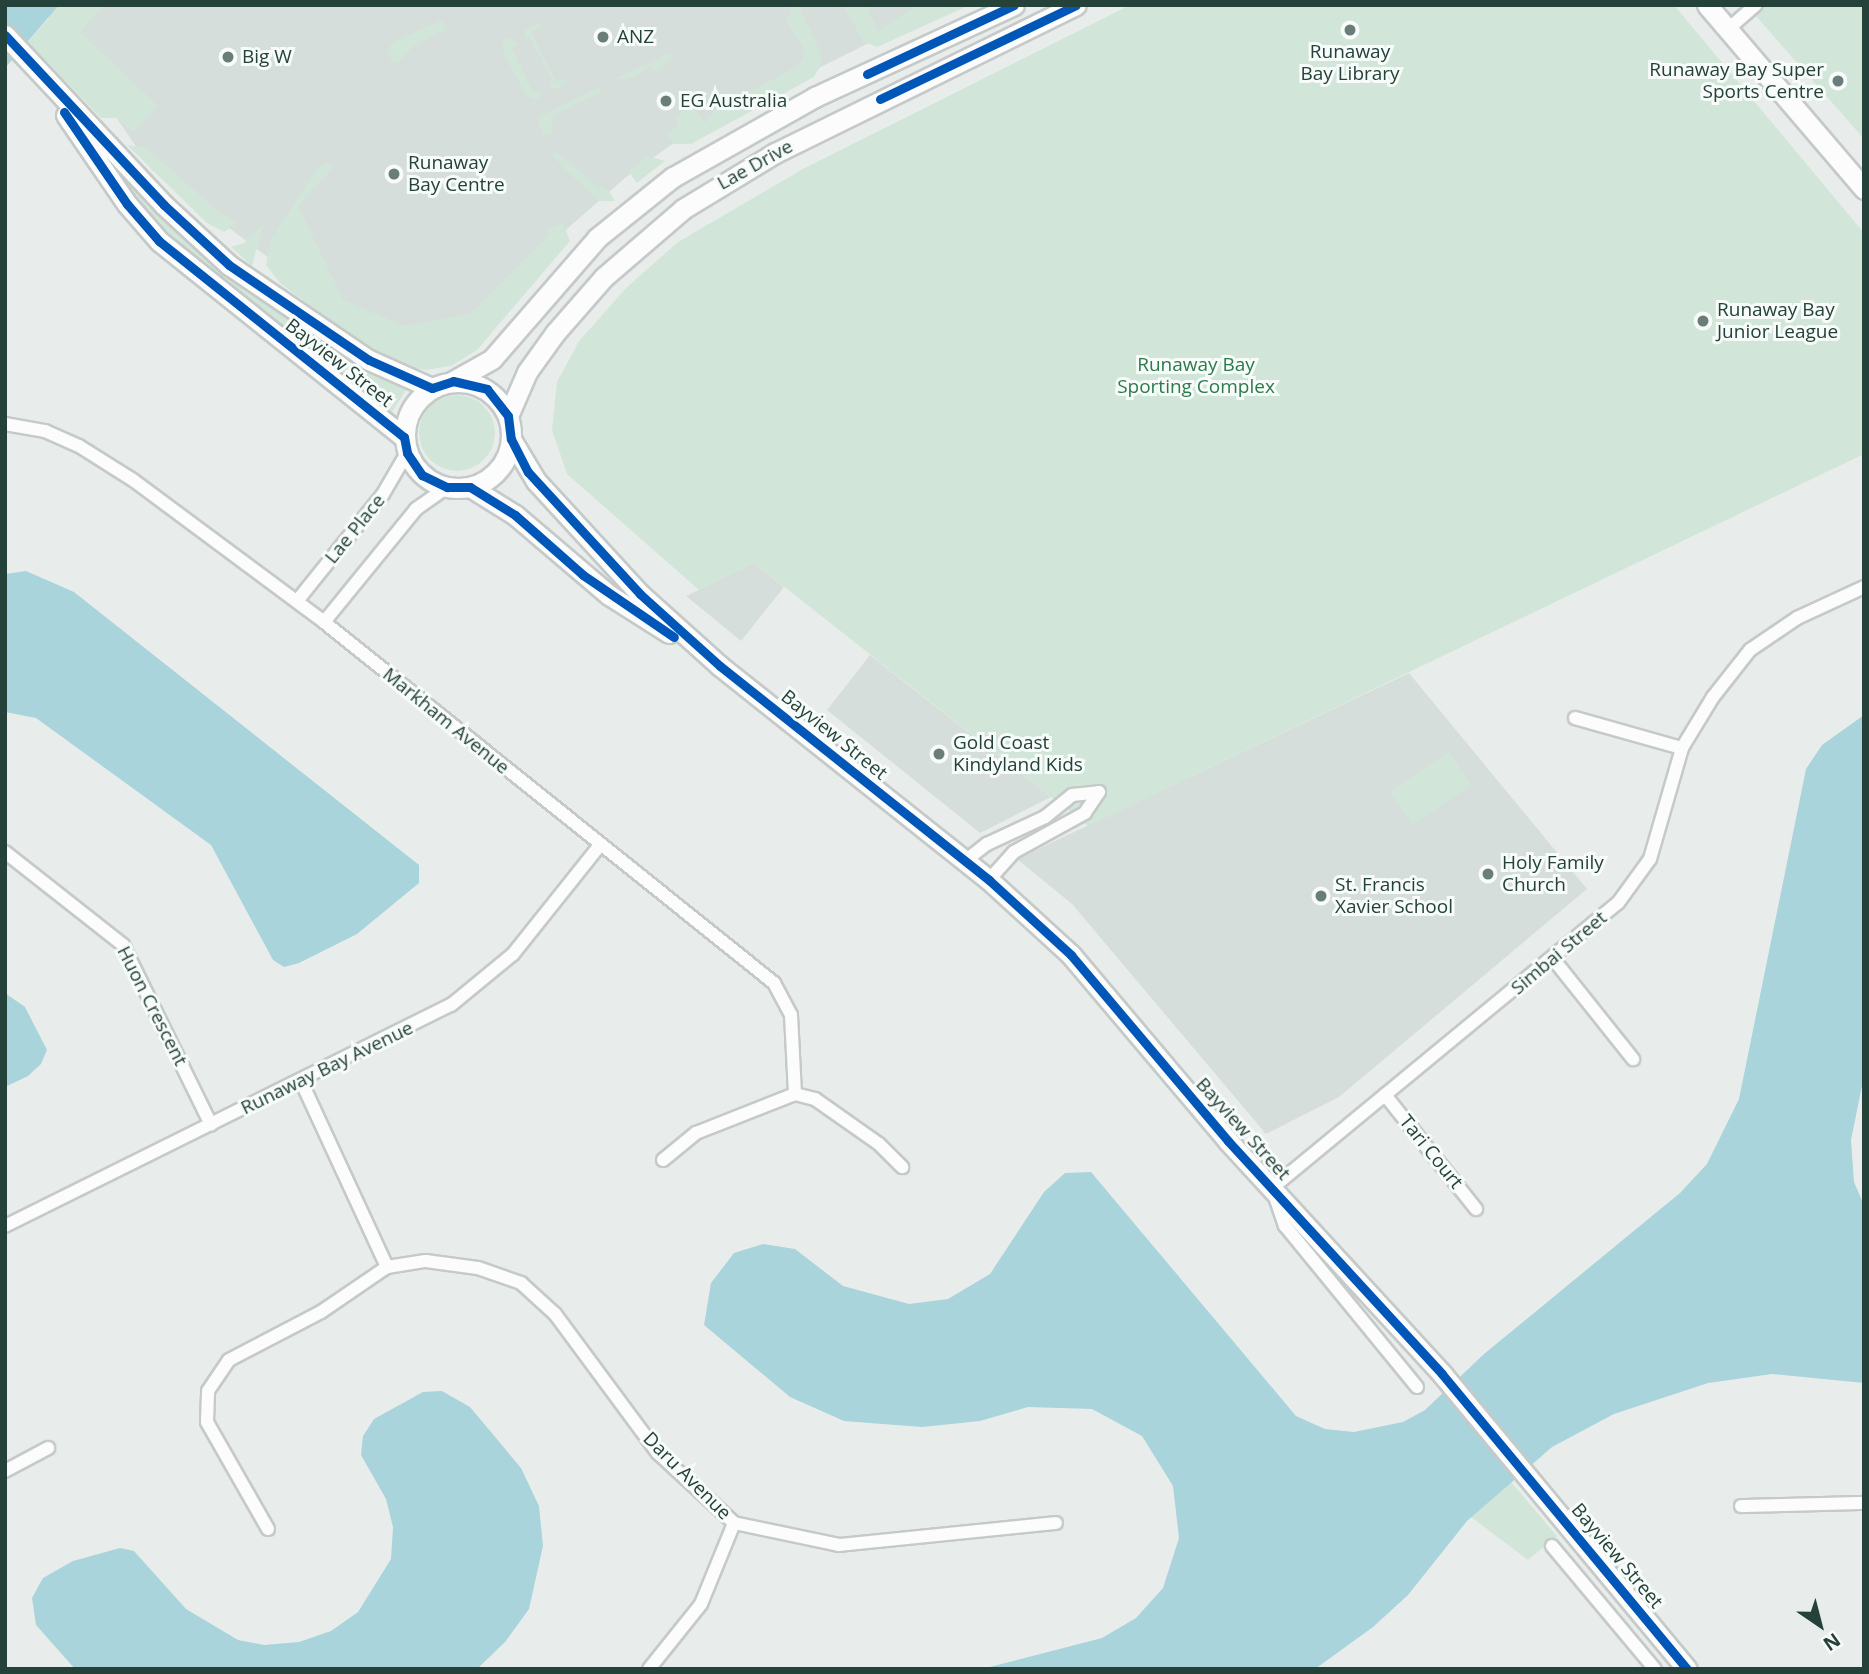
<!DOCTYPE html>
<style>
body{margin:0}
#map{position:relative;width:1869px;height:1674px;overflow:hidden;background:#e8edeb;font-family:"Open Sans",sans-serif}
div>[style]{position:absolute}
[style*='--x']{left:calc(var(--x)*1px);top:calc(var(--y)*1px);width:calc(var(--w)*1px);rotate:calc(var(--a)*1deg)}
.built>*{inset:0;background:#d6dedb}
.green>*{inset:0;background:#d1e6d8;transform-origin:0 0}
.round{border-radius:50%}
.water>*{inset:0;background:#a9d4db}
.roads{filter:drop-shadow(2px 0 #c5cac8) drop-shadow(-2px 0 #c5cac8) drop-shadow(0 2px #c5cac8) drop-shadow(0 -2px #c5cac8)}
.street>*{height:12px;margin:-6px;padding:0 6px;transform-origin:6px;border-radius:6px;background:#fcfcfc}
.secondary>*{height:19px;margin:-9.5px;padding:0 9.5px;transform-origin:9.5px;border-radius:9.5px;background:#fcfcfc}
.secondary>.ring{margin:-9.5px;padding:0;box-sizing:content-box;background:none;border:19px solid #fcfcfc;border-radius:50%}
.cycleway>*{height:9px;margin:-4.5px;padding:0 4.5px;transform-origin:4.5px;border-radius:4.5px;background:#0057b8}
.dots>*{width:19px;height:19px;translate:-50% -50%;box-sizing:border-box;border:4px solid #f7fbf9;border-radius:50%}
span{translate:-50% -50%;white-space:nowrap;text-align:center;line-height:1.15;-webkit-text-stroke:6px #f7fbf9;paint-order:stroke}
.poi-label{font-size:19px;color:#24423a}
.left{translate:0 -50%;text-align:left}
.right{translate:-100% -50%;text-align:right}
.street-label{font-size:19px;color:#24423a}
.park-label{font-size:19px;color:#2d7a4b}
.frame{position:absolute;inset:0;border:7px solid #24423a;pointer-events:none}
.north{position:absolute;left:1785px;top:1590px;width:70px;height:70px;-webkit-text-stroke:5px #f7fbf9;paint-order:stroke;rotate:145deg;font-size:19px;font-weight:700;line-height:28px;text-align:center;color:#24423a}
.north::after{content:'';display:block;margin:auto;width:24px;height:32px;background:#24423a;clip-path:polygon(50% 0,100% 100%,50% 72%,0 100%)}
</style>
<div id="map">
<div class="built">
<i style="clip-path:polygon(59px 5px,946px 5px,689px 132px,625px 178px,560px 235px,508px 294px,429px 337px,342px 313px,152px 170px,48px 17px)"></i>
<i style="clip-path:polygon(754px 563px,784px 587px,741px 641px,686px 596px)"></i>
<i style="clip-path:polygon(870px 655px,1051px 797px,980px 833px,827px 710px)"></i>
<i style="clip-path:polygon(1409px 673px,1587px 889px,1339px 1097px,1266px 1134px,1072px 904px,1017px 859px)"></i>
</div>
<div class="green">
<i style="clip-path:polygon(60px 5px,104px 5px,80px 32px,158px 106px,133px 131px,117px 118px,101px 118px,28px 42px)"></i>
<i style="clip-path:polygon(788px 5px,799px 5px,821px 54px,822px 63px,814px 77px,691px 144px,674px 144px,666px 134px,679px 125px,674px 118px,691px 105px,705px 123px,716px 109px,800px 65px,805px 51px,785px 18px,792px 14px)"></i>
<i style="clip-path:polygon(843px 5px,866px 5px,878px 31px,919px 5px,970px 5px,877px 47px,864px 42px)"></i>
<i style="clip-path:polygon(1130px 5px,1674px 5px,1864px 233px,1864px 454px,1088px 826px,754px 563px,699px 590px,567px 474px,552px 430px,557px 382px,579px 341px,626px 288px,678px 242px,803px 169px)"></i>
<i style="clip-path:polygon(1747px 5px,1864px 5px,1864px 139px,1762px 23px)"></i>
<i style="clip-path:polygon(442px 20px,446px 29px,412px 47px,398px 63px,392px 61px,387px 50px,394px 42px)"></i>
<i style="clip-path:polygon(538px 24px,541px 26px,531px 32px,556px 82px,567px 79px,559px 89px,549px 88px,552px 80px,530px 37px,525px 39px,525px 30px)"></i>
<i style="clip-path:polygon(509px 37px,518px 44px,512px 48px,532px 90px,541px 92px,537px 100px,527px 96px,505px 56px,502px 45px)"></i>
<i style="clip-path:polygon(669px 53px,672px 57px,656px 73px,650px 65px,635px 77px,616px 79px)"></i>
<i style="clip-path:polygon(52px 87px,164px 215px,219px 270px,348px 359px,408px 387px,392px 412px,203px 269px,156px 228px)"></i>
<i style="clip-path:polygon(597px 88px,603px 91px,552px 116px,552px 133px,543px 135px,537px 118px)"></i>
<i style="clip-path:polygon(127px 145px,146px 148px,219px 212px,238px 222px,224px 232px,207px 223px)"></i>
<i style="clip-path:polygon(557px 152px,595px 185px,608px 190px,615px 201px,599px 201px,563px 167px,552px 154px)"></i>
<i style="clip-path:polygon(648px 156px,665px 161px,637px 183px,628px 171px)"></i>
<i style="clip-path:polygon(327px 163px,335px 165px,298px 206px,343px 300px,404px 326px,471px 314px,549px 236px,547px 230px,563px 223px,570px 241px,477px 350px,451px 366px,425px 370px,401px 366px,379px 357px,280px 283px,266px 265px,272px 238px,318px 167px)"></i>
<i style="clip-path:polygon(264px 224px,255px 254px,252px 266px,231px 247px,244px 243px)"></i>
<i class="round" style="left:419px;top:395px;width:76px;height:76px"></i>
<i style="left:1449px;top:752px;width:40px;height:71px;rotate:56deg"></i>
<i style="clip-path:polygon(1511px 1482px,1557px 1536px,1528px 1560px,1471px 1517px)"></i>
</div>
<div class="water">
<i style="clip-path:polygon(5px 5px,59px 5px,5px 68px)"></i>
<i style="clip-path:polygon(26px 571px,74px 592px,419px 865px,419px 883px,357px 934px,299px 963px,284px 967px,273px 960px,211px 845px,36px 718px,5px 712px,5px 574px)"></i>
<i style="clip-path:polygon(1864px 715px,1864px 1076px,1851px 1140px,1854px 1182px,1864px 1205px,1864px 1383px,1772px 1374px,1708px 1383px,1614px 1414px,1552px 1447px,1467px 1521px,1408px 1595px,1373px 1627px,1315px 1669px,982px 1669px,1102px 1638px,1136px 1618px,1163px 1588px,1179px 1538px,1173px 1486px,1142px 1436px,1092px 1409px,1028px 1407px,980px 1421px,922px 1427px,844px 1421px,790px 1397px,704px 1325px,711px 1283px,734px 1253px,763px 1244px,795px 1249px,843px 1286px,909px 1304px,948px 1299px,990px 1274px,1044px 1192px,1065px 1173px,1091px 1172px,1296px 1416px,1325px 1429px,1354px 1432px,1403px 1422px,1425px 1410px,1484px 1354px,1680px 1193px,1707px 1164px,1739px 1099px,1806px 769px,1822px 745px)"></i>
<i style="clip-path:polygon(5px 993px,25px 1007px,47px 1050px,41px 1064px,28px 1076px,5px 1087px)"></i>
<i style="clip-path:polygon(442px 1391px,470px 1407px,521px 1468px,539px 1506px,543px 1546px,529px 1609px,505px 1642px,477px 1669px,75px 1669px,36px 1625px,32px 1598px,43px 1578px,73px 1561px,120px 1548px,134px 1551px,186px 1609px,238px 1640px,264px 1645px,299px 1642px,331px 1631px,358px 1612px,391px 1559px,393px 1527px,386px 1499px,361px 1455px,363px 1436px,374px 1419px,423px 1392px)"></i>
</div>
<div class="roads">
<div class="street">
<i style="--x:1727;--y:30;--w:38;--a:-41"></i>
<i style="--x:5;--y:424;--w:41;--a:9.9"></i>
<i style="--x:45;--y:431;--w:37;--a:24"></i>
<i style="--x:79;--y:446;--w:64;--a:32.2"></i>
<i style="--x:133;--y:480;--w:238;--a:36.6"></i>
<i style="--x:324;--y:622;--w:577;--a:38.74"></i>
<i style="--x:774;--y:983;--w:36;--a:62"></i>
<i style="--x:791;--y:1015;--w:79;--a:87.1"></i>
<i style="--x:297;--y:601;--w:137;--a:-51.2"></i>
<i style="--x:383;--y:494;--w:48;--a:-59.7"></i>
<i style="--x:324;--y:622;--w:146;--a:-50.8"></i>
<i style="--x:416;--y:509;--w:38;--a:-35"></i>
<i style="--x:1575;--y:718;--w:111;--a:15.7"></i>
<i style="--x:5;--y:852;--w:150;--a:38.2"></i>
<i style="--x:123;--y:945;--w:200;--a:63.9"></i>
<i style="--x:965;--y:861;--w:28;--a:-38"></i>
<i style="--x:987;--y:844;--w:64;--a:-25"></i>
<i style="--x:1045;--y:817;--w:35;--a:-39"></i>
<i style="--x:1072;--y:795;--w:27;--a:-6"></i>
<i style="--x:1099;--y:792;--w:25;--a:124"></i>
<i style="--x:1085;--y:813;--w:81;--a:151.2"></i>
<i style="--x:1014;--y:852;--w:38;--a:132"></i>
<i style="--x:1554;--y:960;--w:127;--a:51.4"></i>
<i style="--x:302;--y:1083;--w:203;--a:65.2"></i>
<i style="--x:1385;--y:1095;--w:146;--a:51.4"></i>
<i style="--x:663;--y:1160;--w:43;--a:-39.3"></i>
<i style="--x:696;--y:1133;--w:106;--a:-21.5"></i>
<i style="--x:795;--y:1094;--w:21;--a:14"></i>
<i style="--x:815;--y:1099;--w:78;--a:35.1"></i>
<i style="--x:879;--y:1144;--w:33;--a:45"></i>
<i style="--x:5;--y:1226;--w:498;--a:-26.4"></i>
<i style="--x:451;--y:1005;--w:80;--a:-39.4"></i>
<i style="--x:513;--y:954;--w:139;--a:-51.4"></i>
<i style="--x:1417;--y:1387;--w:208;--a:-129.3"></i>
<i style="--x:1285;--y:1226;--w:40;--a:-108.9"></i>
<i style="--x:1272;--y:1188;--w:448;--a:-39.5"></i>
<i style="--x:1618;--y:903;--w:54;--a:-54"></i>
<i style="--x:1650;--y:859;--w:116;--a:-73.9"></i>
<i style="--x:1682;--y:748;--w:60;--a:-58.7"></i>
<i style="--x:1713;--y:697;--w:60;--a:-51.8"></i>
<i style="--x:1750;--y:650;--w:57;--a:-34.2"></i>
<i style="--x:1797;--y:618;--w:74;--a:-24.8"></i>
<i style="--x:5;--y:1471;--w:49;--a:-28.1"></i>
<i style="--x:1741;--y:1506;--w:123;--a:-1.4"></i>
<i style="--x:268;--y:1529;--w:123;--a:-119.7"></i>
<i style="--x:207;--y:1422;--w:31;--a:-88"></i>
<i style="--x:208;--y:1391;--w:37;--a:-56"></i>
<i style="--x:229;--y:1360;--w:104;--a:-27.6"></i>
<i style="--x:321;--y:1312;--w:80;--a:-34.3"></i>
<i style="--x:387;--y:1267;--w:39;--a:-9"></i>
<i style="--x:426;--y:1261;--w:52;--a:7.7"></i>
<i style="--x:478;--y:1268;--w:46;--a:19.2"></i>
<i style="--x:521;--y:1283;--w:46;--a:42.4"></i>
<i style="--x:555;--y:1314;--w:173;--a:53.5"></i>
<i style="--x:658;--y:1453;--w:103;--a:42.6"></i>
<i style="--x:734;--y:1523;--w:107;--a:11.8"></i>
<i style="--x:839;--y:1545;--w:218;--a:-5.8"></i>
<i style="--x:1552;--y:1546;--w:160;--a:50.1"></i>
<i style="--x:649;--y:1669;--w:83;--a:-51.3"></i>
<i style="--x:701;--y:1604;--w:87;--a:-67.8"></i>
</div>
<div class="secondary">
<i style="--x:1707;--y:5;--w:242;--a:49.5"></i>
<i style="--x:5;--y:35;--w:233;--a:46.9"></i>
<i style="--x:164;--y:205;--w:88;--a:42.7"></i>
<i style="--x:229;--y:265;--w:169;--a:34.2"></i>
<i style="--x:369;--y:360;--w:69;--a:24"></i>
<i style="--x:66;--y:115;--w:108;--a:55.6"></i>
<i style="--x:127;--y:204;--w:49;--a:49.1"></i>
<i style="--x:159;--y:241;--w:314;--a:38.7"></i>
<i style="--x:453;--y:381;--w:45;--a:-29.4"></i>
<i style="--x:492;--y:359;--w:160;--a:-49"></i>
<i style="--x:597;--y:238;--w:97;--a:-38.8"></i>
<i style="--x:673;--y:177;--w:163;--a:-29.4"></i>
<i style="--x:815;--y:97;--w:219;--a:-24.8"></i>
<i class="ring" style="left:405px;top:382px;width:87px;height:87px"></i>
<i style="--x:508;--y:416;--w:48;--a:-66.6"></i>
<i style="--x:527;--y:372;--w:48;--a:-54.3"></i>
<i style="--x:555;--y:333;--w:74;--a:-48.8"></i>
<i style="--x:604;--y:277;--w:104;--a:-40.7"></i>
<i style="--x:683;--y:209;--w:108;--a:-31.3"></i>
<i style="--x:775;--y:153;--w:335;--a:-26.2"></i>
<i style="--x:511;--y:439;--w:49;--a:59.2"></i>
<i style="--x:536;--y:481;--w:154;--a:47.4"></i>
<i style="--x:640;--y:594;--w:108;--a:42"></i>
<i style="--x:720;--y:666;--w:344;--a:38.5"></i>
<i style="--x:989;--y:880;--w:111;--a:42.4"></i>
<i style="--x:1071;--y:955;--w:243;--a:49.8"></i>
<i style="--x:1228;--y:1141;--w:316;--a:47.4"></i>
<i style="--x:1442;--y:1374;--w:383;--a:50.3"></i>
<i style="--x:470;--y:487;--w:53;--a:31.9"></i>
<i style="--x:515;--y:515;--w:123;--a:40.4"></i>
<i style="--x:609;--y:595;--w:71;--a:32.3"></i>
</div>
</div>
<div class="cycleway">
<i style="--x:5;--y:35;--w:233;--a:46.9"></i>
<i style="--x:164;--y:205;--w:88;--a:42.7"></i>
<i style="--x:229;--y:265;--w:169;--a:34.2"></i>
<i style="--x:369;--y:360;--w:69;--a:24"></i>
<i style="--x:432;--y:388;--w:22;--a:-18"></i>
<i style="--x:453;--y:381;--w:35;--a:13"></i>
<i style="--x:487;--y:389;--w:34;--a:52"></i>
<i style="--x:508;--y:416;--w:23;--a:83"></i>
<i style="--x:511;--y:439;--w:37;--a:63"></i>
<i style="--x:528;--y:472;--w:166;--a:47.4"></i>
<i style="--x:640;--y:594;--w:108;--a:42"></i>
<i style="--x:720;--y:666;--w:344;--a:38.5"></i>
<i style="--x:989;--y:880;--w:111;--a:42.4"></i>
<i style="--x:1071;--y:955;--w:243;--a:49.8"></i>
<i style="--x:1228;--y:1141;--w:316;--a:47.4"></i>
<i style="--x:1442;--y:1374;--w:383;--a:50.3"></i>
<i style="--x:867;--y:74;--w:162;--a:-25.1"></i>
<i style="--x:880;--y:99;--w:217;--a:-25.6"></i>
<i style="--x:64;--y:112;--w:112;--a:55.6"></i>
<i style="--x:127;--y:204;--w:49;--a:49.1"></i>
<i style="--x:159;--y:241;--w:314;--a:38.7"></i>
<i style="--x:404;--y:437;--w:16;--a:79"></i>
<i style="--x:407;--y:453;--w:27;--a:56"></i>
<i style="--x:422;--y:475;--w:28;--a:26"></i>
<i style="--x:447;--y:487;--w:23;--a:0"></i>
<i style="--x:470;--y:487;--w:53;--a:31.9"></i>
<i style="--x:515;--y:515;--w:91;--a:41.4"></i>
<i style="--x:583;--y:575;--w:110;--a:34.3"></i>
</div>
<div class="dots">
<i style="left:1350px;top:30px;background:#697e78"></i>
<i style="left:603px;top:37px;background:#697e78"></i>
<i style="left:228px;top:57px;background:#697e78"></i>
<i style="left:1838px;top:81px;background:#697e78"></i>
<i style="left:666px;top:101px;background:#697e78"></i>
<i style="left:394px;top:174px;background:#697e78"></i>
<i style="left:1703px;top:321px;background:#697e78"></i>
<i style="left:939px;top:754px;background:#697e78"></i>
<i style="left:1488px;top:874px;background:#697e78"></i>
<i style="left:1321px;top:896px;background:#697e78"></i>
</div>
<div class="poi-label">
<span class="left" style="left:617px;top:37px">ANZ</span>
<span style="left:1350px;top:63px">Runaway<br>Bay Library</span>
<span class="left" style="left:242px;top:57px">Big W</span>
<span class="right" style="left:1824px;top:81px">Runaway Bay Super<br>Sports Centre</span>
<span class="left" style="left:680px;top:101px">EG Australia</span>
<span class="left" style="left:408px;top:174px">Runaway<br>Bay Centre</span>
<span class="left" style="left:1717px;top:321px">Runaway Bay<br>Junior League</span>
<span class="left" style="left:953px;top:754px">Gold Coast<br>Kindyland Kids</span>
<span class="left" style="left:1502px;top:874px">Holy Family<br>Church</span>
<span class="left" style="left:1335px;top:896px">St. Francis<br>Xavier School</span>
</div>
<div class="street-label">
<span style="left:755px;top:165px;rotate:-29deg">Lae Drive</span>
<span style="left:339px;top:363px;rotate:38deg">Bayview Street</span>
<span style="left:355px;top:529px;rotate:-51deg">Lae Place</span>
<span style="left:446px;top:721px;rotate:39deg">Markham Avenue</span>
<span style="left:834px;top:735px;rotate:39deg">Bayview Street</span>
<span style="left:1559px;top:953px;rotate:-40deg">Simbai Street</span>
<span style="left:152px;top:1006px;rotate:63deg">Huon Crescent</span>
<span style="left:327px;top:1068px;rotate:-26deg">Runaway Bay Avenue</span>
<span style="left:1243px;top:1129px;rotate:48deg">Bayview Street</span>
<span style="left:1431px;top:1152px;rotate:51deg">Tari Court</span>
<span style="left:687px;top:1476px;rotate:45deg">Daru Avenue</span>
<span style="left:1617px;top:1556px;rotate:50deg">Bayview Street</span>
</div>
<div class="park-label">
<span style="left:1196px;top:376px">Runaway Bay<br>Sporting Complex</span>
</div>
<div class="frame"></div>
<div class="north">N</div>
</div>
